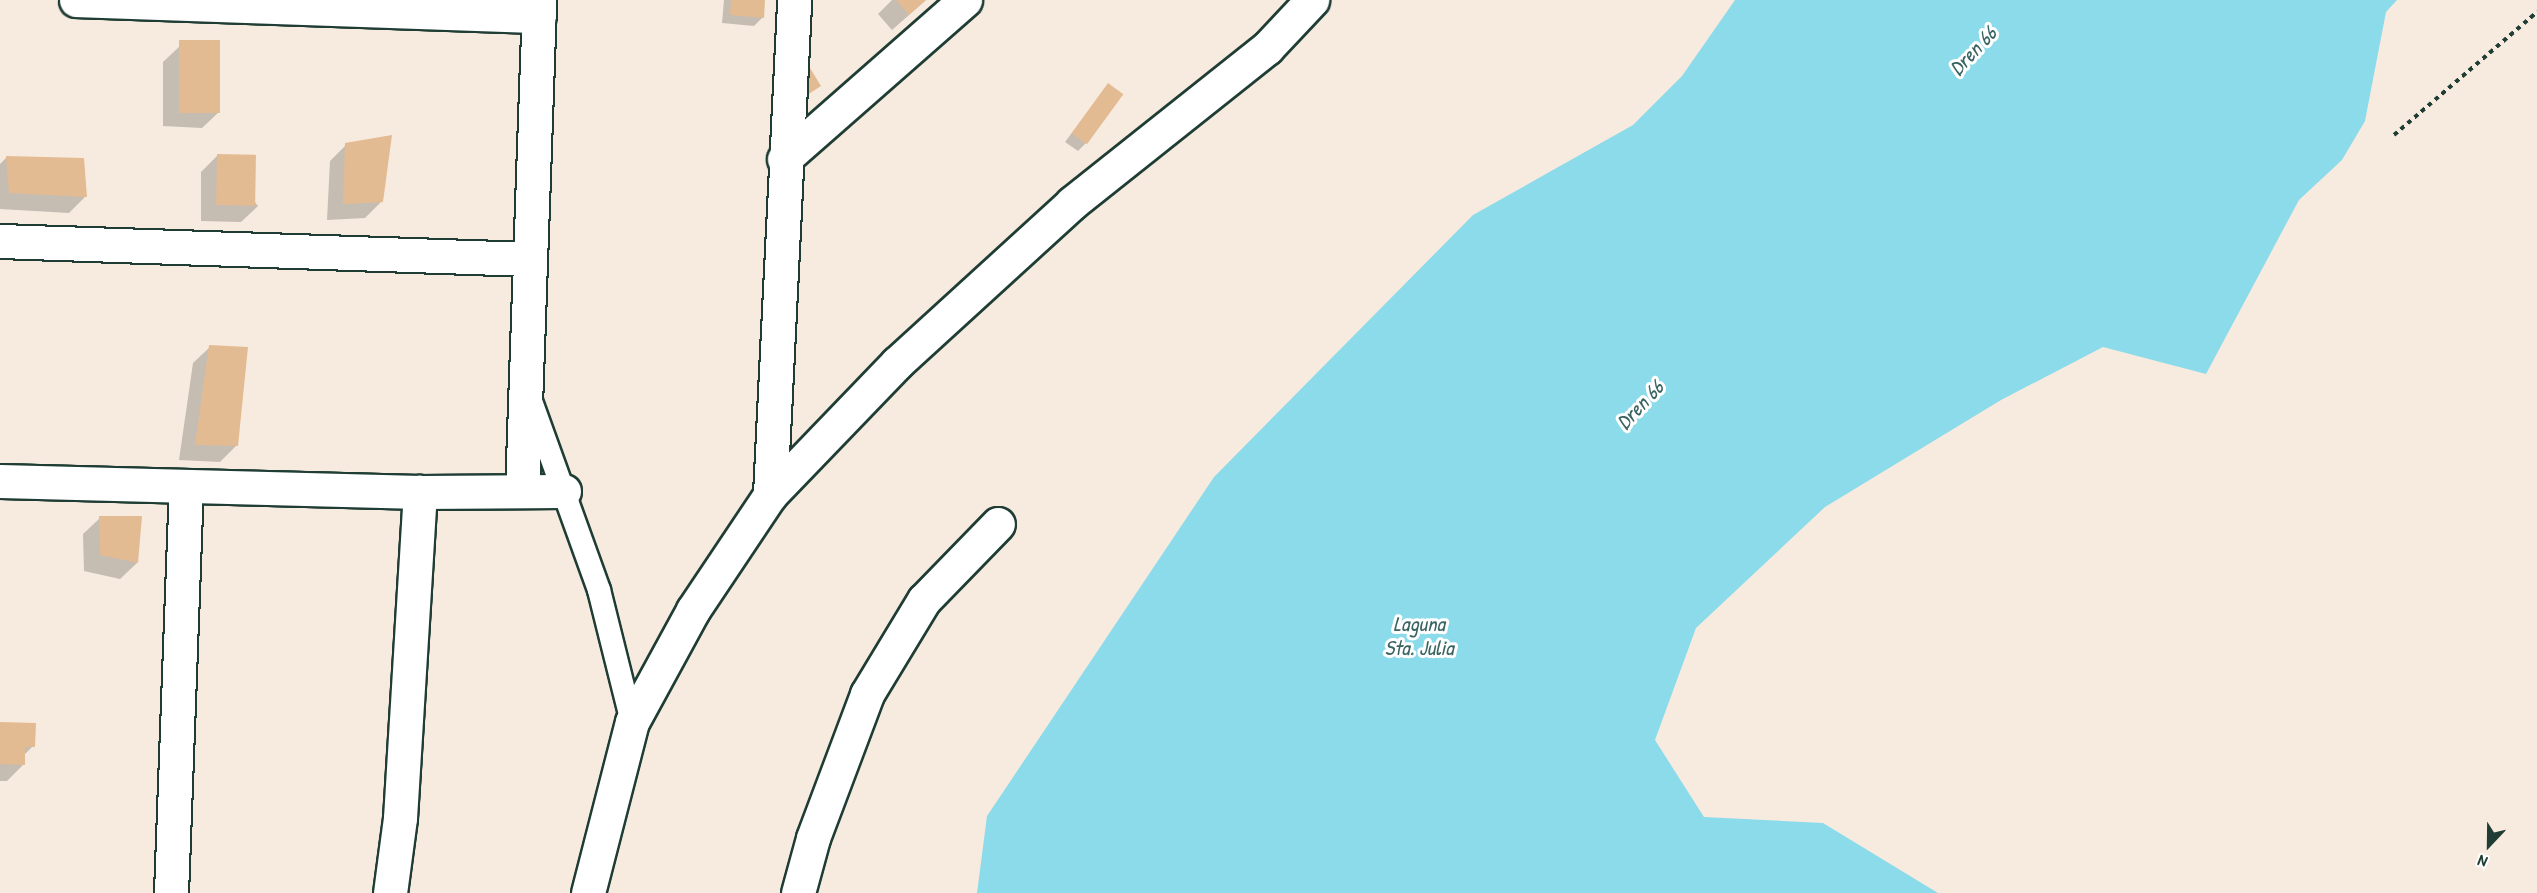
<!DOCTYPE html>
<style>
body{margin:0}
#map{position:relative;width:2537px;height:893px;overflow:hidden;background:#f7ebdf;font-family:"Patrick Hand",sans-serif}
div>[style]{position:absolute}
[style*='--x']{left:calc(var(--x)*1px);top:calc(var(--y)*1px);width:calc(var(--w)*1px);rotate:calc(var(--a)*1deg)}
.water>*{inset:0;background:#8cdbeb}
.shadow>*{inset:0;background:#0003}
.building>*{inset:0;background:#e3bb93;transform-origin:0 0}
.path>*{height:4px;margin-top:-2px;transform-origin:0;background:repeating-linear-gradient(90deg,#1f3d34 0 4.5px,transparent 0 9px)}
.roads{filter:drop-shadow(2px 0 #1f3d34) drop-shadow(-2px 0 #1f3d34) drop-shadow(0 2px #1f3d34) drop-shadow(0 -2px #1f3d34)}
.lane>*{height:22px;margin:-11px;padding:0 11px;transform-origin:11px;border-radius:11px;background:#fff}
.street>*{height:33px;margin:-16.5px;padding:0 16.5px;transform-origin:16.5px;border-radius:16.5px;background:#fff}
span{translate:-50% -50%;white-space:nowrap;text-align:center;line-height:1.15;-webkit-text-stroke:6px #fff;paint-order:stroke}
.water-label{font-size:21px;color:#3a6462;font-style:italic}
.north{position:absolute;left:2459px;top:815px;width:60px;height:60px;-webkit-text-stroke:4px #fff;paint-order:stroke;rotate:202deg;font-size:16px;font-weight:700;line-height:24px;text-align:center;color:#1f3d34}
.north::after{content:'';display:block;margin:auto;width:21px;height:27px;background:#1f3d34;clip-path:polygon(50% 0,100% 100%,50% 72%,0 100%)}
</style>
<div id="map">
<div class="water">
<i style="clip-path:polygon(1735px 0,2397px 0,2386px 12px,2365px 121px,2342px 160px,2299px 200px,2206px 374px,2103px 347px,2001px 400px,1825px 507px,1696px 628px,1655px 740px,1704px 817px,1823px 823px,1938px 893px,977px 893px,987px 816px,1214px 477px,1473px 215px,1633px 125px,1682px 76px)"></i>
</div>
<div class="shadow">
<i style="clip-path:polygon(724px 0,764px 0,762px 18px,754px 26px,722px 23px)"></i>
<i style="clip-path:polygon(892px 0,926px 0,892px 30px,878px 14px)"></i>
<i style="clip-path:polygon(180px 46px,219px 112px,202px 128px,163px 126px,163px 62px)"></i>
<i style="clip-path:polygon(1108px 85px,1086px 143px,1078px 151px,1065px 142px)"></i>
<i style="clip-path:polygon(346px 145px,381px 202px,365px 218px,327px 220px,330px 161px)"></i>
<i style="clip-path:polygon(217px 156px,258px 206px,241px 222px,201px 221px,201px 172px)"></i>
<i style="clip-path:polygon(7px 157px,85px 197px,69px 213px,0 209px,0 164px)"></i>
<i style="clip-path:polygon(210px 347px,236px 446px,220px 462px,179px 460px,193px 363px)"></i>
<i style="clip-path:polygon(100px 518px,137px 563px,120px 579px,84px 571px,83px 534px)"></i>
<i style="clip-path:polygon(0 724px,33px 746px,23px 756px,23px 765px,7px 781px,0 781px)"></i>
</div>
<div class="building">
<i style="clip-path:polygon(731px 0,765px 0,764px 18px,730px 15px)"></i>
<i style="clip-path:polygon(896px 0,926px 0,909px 15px)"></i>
<i style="left:220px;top:40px;width:73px;height:41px;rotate:90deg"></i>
<i style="clip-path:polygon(807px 63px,821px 86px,804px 97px)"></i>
<i style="left:1108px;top:83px;width:19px;height:62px;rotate:36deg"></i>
<i style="clip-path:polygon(392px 135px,383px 202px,343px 204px,345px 143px)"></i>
<i style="left:217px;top:154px;width:39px;height:51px;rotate:1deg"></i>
<i style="clip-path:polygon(6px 156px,84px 158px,87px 197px,9px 193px)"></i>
<i style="clip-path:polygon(209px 345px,248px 347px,238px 446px,195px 445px)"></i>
<i style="clip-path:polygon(99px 516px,142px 516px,138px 563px,100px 555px)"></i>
<i style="clip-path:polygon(0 722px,36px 723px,35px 747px,25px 747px,25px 765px,0 764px)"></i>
</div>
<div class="path">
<i style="--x:2394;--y:135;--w:189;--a:-40.7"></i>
</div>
<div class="roads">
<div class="lane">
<i style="--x:531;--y:401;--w:201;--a:70.2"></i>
<i style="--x:599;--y:590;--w:136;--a:76"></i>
</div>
<div class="street">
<i style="--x:76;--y:0;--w:463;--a:2"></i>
<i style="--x:784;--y:159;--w:241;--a:-41.3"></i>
<i style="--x:0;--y:241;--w:529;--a:1.95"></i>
<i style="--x:0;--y:481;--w:420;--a:1.5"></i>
<i style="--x:420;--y:492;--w:144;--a:-0.4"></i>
<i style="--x:522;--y:491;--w:491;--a:-88"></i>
<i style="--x:770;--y:495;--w:496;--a:-87.2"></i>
<i style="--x:171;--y:893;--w:407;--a:-87.9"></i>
<i style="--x:390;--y:893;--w:76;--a:-82.4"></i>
<i style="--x:400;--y:818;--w:327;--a:-86.5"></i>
<i style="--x:588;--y:893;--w:177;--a:-75.6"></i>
<i style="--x:632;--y:722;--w:128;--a:-61.4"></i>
<i style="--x:693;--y:610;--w:138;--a:-56.2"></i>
<i style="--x:770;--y:495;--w:183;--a:-46.1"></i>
<i style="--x:897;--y:363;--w:237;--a:-42.4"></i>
<i style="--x:1072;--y:203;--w:249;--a:-38.5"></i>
<i style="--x:1267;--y:48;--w:66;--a:-46.8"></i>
<i style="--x:798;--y:893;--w:57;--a:-74.7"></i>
<i style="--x:813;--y:838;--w:154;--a:-69.4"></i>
<i style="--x:867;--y:694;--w:110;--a:-58.8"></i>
<i style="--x:924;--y:600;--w:106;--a:-45.8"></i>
</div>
</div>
<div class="water-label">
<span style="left:1973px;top:51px;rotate:-47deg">Dren 66</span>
<span style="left:1640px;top:405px;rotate:-47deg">Dren 66</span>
<span style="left:1419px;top:636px">Laguna<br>Sta. Julia</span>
</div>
<div class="north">N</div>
</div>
